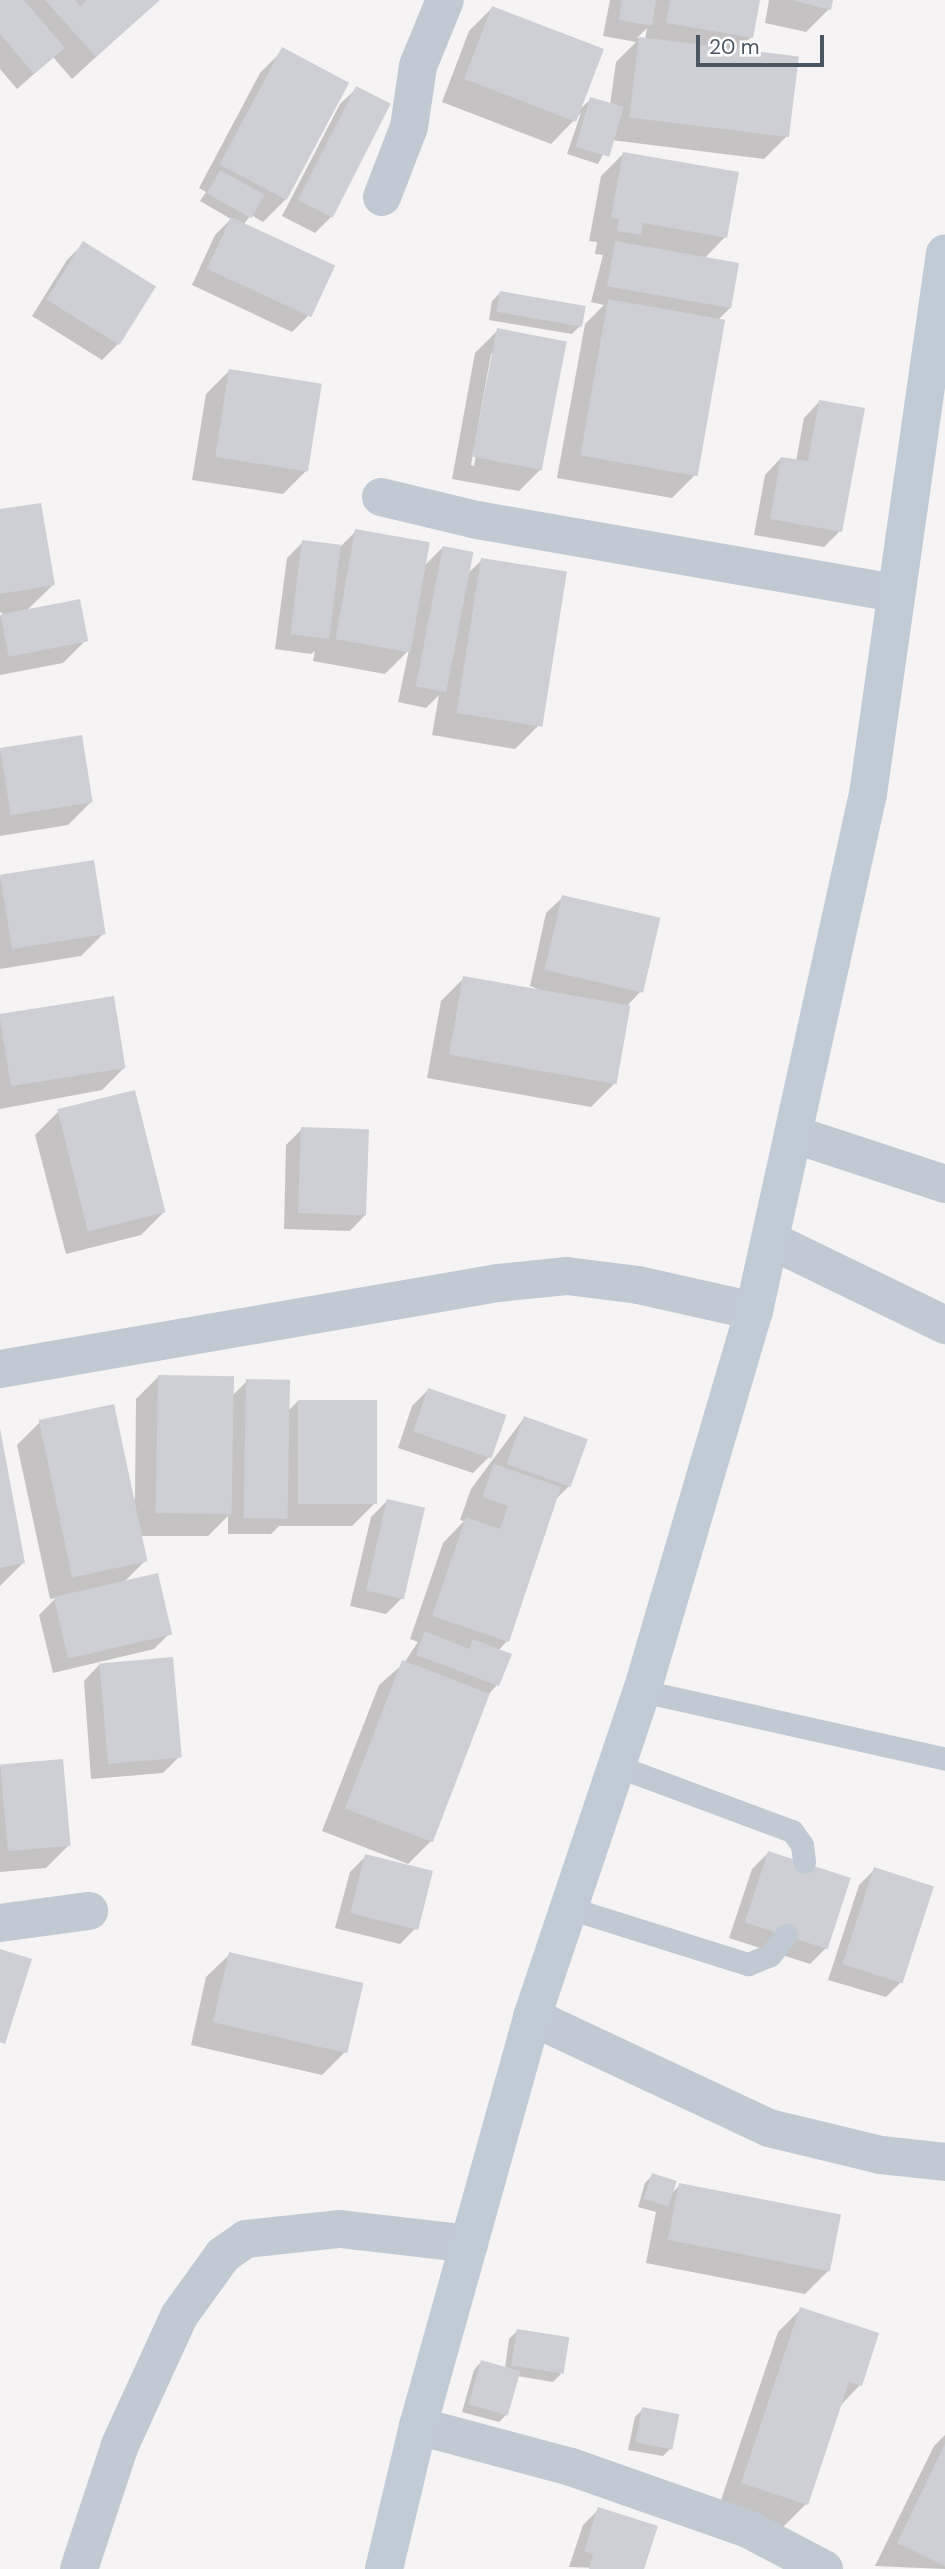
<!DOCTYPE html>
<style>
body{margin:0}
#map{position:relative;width:945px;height:2569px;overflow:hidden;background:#f5f3f3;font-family:"DM Sans",sans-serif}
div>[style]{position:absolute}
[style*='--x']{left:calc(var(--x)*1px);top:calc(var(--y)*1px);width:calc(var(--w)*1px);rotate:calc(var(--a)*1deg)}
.shadow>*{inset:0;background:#0003}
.building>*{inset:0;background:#cdcfd5;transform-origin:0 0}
.lane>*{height:23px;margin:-11.5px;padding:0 11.5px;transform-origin:11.5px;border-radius:11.5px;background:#c1cad2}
.street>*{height:38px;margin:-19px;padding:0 19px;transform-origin:19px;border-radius:19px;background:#c1cad2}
.secondary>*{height:38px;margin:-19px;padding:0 19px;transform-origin:19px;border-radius:19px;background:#c1cbd6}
span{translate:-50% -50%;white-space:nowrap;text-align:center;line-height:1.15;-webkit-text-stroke:7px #fff;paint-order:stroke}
.scale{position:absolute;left:696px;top:35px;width:128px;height:32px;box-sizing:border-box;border:4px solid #4a5661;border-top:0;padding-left:9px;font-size:21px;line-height:24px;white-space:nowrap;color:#4a5661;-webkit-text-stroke:5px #fff;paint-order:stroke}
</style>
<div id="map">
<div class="shadow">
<i style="clip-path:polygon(0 0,156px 0,157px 1px,72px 79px,53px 57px,17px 89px,0 69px)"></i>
<i style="clip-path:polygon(evenodd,610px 0,758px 0,751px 37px,737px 51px,787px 136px,764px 159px,611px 140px,598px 164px,567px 154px,581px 113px,551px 144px,442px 102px,469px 31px,492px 8px,578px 111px,591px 99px,610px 105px,616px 62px,636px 42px,603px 36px,610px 0,647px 28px,645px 39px,637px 38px,647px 28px)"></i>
<i style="clip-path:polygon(769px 0,831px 0,829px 9px,806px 32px,765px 23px)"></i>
<i style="clip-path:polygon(283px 50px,286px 199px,263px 222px,251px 215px,243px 225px,308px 316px,292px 332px,192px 285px,215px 235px,231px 219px,200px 201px,206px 192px,199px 188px,260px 73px)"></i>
<i style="clip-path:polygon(357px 88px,331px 217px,315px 233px,282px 216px,340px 104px)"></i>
<i style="clip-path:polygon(624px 153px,725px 237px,704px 259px,730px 308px,718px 320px,695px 475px,672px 498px,557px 478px,585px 324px,604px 305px,591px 302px,603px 255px,595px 254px,597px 242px,589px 241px,601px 176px)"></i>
<i style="clip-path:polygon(83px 244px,118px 344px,102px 360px,32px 316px,67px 260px)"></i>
<i style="clip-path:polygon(500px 293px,580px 326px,572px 334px,489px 320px,492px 301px)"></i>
<i style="clip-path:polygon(evenodd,498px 330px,542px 468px,519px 491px,452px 479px,475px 353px,498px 330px,491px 354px,494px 354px,474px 466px,471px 465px,491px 354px)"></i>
<i style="clip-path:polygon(229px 371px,306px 471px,283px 494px,192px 480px,206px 394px)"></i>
<i style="clip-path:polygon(820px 401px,840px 531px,824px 547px,754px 535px,765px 475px,781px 458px,796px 461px,804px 418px)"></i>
<i style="clip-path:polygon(0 511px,53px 585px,26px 611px,86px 640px,63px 663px,0 675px,0 616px,5px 615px,0 612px)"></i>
<i style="clip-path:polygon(356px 531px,423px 567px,443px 547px,466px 575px,482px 560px,538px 726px,515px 749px,432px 735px,439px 695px,426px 708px,398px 702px,409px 650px,385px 674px,313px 661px,315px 651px,311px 654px,275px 649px,287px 558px,303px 542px,340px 547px)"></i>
<i style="clip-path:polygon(0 750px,91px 802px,68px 825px,0 836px)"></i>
<i style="clip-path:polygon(0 877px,104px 933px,81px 956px,0 969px)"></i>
<i style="clip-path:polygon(563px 897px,641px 991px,626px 1007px,614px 1084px,591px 1107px,427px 1078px,441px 1001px,464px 978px,550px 994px,530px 986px,546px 913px)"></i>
<i style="clip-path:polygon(0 1018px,125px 1067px,102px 1090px,0 1109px)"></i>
<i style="clip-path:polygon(58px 1112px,164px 1212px,141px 1235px,66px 1254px,35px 1135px)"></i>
<i style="clip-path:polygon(302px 1129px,366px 1214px,350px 1231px,284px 1229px,286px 1145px)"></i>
<i style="clip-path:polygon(159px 1376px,232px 1396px,247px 1381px,288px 1411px,298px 1401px,375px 1503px,352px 1526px,279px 1526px,271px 1534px,228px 1534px,228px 1516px,208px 1536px,141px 1536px,146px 1560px,123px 1583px,170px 1633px,154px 1649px,53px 1673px,39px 1615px,56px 1598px,50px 1599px,17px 1445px,40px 1422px,135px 1499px,136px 1399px)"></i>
<i style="clip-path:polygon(428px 1390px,489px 1457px,473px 1473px,398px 1448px,412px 1406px)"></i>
<i style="clip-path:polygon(524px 1418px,570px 1485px,556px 1499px,507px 1641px,498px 1651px,509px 1655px,497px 1685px,488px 1695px,431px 1841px,408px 1864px,322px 1831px,379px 1685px,404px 1663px,418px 1642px,410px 1639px,443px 1543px,464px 1521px,460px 1520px,471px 1489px)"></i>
<i style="clip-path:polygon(0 1432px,23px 1563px,0 1586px)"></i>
<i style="clip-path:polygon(387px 1501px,402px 1598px,386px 1614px,350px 1606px,371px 1517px)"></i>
<i style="clip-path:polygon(100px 1664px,179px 1757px,163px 1773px,91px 1779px,84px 1681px)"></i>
<i style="clip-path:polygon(0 1766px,69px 1845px,46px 1868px,0 1872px)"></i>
<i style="clip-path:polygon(768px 1853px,826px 1948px,810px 1964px,729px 1938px,752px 1869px)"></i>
<i style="clip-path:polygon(366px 1856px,416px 1928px,400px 1944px,335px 1928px,350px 1872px)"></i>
<i style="clip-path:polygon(875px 1869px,902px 1981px,886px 1997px,828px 1980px,859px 1885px)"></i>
<i style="clip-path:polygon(230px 1954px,345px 2052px,322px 2075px,191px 2045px,206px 1977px)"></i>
<i style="clip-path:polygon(653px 2175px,671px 2194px,680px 2185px,828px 2271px,805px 2294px,646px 2263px,656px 2212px,638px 2207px,645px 2183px)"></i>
<i style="clip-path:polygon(801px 2309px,860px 2385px,839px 2407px,806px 2504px,783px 2527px,719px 2506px,778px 2332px)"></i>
<i style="clip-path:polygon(517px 2331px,561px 2374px,553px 2382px,517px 2376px,507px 2414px,499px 2422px,462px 2412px,474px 2370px,481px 2362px,505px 2368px,509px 2339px)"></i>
<i style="clip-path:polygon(643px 2409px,671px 2448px,663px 2456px,628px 2450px,635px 2417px)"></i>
<i style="clip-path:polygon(945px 2435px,945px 2569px,875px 2566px,934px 2446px)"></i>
<i style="clip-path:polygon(599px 2509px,643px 2569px,569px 2567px,583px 2525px)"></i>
</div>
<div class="building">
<i style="clip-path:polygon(0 0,24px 0,65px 48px,34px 74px,0 34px)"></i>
<i style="clip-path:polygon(45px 0,75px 0,80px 6px,87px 0,160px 0,96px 57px)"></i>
<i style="clip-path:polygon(622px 0,656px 0,652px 26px,619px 20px)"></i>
<i style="clip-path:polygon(670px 0,760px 0,753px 38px,666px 23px)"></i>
<i style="clip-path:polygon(791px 0,833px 0,831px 10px)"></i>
<i style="left:492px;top:6px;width:120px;height:78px;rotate:21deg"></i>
<i style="left:639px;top:37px;width:161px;height:81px;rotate:7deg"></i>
<i style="left:282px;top:47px;width:76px;height:133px;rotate:28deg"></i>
<i style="left:356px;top:86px;width:39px;height:128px;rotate:27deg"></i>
<i style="left:590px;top:97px;width:35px;height:52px;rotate:16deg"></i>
<i style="clip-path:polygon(623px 152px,739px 172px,727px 238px,643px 223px,641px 235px,617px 231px,619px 219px,611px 218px)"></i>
<i style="left:220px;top:170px;width:51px;height:27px;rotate:29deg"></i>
<i style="left:231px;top:217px;width:115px;height:57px;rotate:25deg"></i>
<i style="left:83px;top:241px;width:86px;height:69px;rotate:32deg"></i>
<i style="left:615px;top:241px;width:126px;height:46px;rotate:10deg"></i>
<i style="left:500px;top:291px;width:87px;height:21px;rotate:10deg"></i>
<i style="left:608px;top:299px;width:119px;height:159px;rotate:10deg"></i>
<i style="left:497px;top:328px;width:71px;height:131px;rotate:11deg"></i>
<i style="left:229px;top:369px;width:94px;height:89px;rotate:9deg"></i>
<i style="clip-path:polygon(819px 400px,865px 408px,842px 532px,770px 519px,781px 457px,808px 461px)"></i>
<i style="clip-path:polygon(41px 503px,55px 585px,0 594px,0 509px)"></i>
<i style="left:355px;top:529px;width:76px;height:112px;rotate:10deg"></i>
<i style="left:302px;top:540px;width:39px;height:95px;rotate:7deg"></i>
<i style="left:443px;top:546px;width:31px;height:143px;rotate:11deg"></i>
<i style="left:481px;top:558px;width:87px;height:157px;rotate:9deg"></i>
<i style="left:80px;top:599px;width:43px;height:81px;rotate:79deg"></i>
<i style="left:82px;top:735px;width:68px;height:83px;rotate:81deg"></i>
<i style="left:94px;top:860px;width:75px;height:95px;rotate:81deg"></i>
<i style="left:562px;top:895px;width:101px;height:77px;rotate:13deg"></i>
<i style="left:463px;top:976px;width:170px;height:80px;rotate:10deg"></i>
<i style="left:114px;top:996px;width:73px;height:116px;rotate:81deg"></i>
<i style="left:135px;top:1090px;width:126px;height:80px;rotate:76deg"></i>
<i style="left:301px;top:1127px;width:68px;height:86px;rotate:2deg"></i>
<i style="left:158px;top:1375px;width:76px;height:138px;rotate:1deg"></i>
<i style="left:246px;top:1379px;width:44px;height:139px;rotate:1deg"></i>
<i style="left:428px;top:1388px;width:83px;height:46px;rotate:19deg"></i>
<i style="left:298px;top:1400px;width:79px;height:104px"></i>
<i style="left:114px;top:1404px;width:161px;height:77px;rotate:78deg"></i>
<i style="left:524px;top:1416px;width:68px;height:51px;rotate:20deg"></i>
<i style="clip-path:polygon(0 1428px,25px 1563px,0 1568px)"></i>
<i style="clip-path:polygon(494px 1464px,561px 1487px,509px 1642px,432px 1616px,466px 1517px,500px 1529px,508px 1506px,482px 1497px)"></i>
<i style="left:387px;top:1499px;width:39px;height:94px;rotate:13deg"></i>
<i style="left:158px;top:1573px;width:63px;height:107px;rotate:77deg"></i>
<i style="clip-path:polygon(425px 1631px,469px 1649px,473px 1639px,512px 1654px,499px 1686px,416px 1655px)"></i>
<i style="left:173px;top:1657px;width:101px;height:74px;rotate:85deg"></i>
<i style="left:402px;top:1660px;width:94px;height:159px;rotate:21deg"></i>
<i style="left:63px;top:1759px;width:87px;height:63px;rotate:85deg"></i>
<i style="left:768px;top:1851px;width:87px;height:75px;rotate:18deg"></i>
<i style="left:365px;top:1854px;width:70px;height:61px;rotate:14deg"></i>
<i style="left:874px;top:1867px;width:63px;height:102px;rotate:18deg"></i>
<i style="clip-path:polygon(0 1949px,32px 1959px,5px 2044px,0 2042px)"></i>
<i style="left:229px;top:1952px;width:138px;height:72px;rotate:13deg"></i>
<i style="left:652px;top:2173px;width:26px;height:27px;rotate:18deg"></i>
<i style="left:679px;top:2183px;width:165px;height:58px;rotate:11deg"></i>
<i style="clip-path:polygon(800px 2307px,879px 2333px,862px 2386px,849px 2382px,808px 2505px,741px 2483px)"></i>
<i style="left:517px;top:2329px;width:53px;height:37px;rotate:9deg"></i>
<i style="left:481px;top:2360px;width:41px;height:46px;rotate:16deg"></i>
<i style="left:642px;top:2407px;width:38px;height:36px;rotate:11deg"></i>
<i style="clip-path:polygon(945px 2444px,945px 2566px,897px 2543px)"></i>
<i style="clip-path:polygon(598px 2507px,658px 2526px,644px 2569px,589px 2569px,593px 2554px,584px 2551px)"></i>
</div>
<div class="lane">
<i style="--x:642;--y:1691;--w:311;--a:12.6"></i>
<i style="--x:617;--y:1766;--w:187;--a:20.4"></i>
<i style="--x:792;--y:1831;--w:17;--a:54"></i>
<i style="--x:802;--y:1845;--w:17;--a:83"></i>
<i style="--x:569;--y:1908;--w:188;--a:17.4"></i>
<i style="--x:748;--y:1964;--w:24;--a:-22"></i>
<i style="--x:770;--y:1955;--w:26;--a:-51"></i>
</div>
<div class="street">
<i style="--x:382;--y:197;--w:75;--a:-68.9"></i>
<i style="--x:409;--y:127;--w:62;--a:-81.6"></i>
<i style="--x:418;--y:66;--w:71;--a:-67.8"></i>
<i style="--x:381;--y:497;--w:99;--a:13.5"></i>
<i style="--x:477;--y:520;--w:423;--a:9.9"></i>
<i style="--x:793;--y:1134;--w:160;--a:18.2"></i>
<i style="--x:770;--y:1240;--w:195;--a:25.9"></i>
<i style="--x:0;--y:1369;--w:505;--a:-9.8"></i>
<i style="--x:498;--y:1283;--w:69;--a:-5.8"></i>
<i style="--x:567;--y:1276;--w:72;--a:7.2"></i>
<i style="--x:638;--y:1285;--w:119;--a:12.6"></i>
<i style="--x:0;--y:1923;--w:90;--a:-7.7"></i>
<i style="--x:532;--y:2017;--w:262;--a:25.1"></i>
<i style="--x:769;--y:2128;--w:115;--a:13.6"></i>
<i style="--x:881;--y:2155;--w:64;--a:6.2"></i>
<i style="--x:418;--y:2426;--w:158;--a:15"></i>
<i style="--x:571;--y:2467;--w:188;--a:19.3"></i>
<i style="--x:748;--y:2529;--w:86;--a:27.8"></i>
<i style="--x:79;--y:2569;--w:131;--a:-71.7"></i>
<i style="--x:120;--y:2445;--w:142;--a:-65.4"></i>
<i style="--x:179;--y:2316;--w:75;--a:-54.2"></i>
<i style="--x:223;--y:2255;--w:28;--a:-35"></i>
<i style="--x:246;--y:2239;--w:95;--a:-6.1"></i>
<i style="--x:340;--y:2229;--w:130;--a:6.6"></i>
</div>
<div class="secondary">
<i style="--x:384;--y:2569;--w:147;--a:-76.6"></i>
<i style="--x:418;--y:2426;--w:425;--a:-74.4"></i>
<i style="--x:532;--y:2017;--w:344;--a:-71.4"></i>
<i style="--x:642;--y:1691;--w:396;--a:-73.6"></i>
<i style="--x:754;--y:1311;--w:529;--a:-77.57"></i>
<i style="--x:868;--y:794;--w:546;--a:-81.9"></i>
</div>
<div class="scale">20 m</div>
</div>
